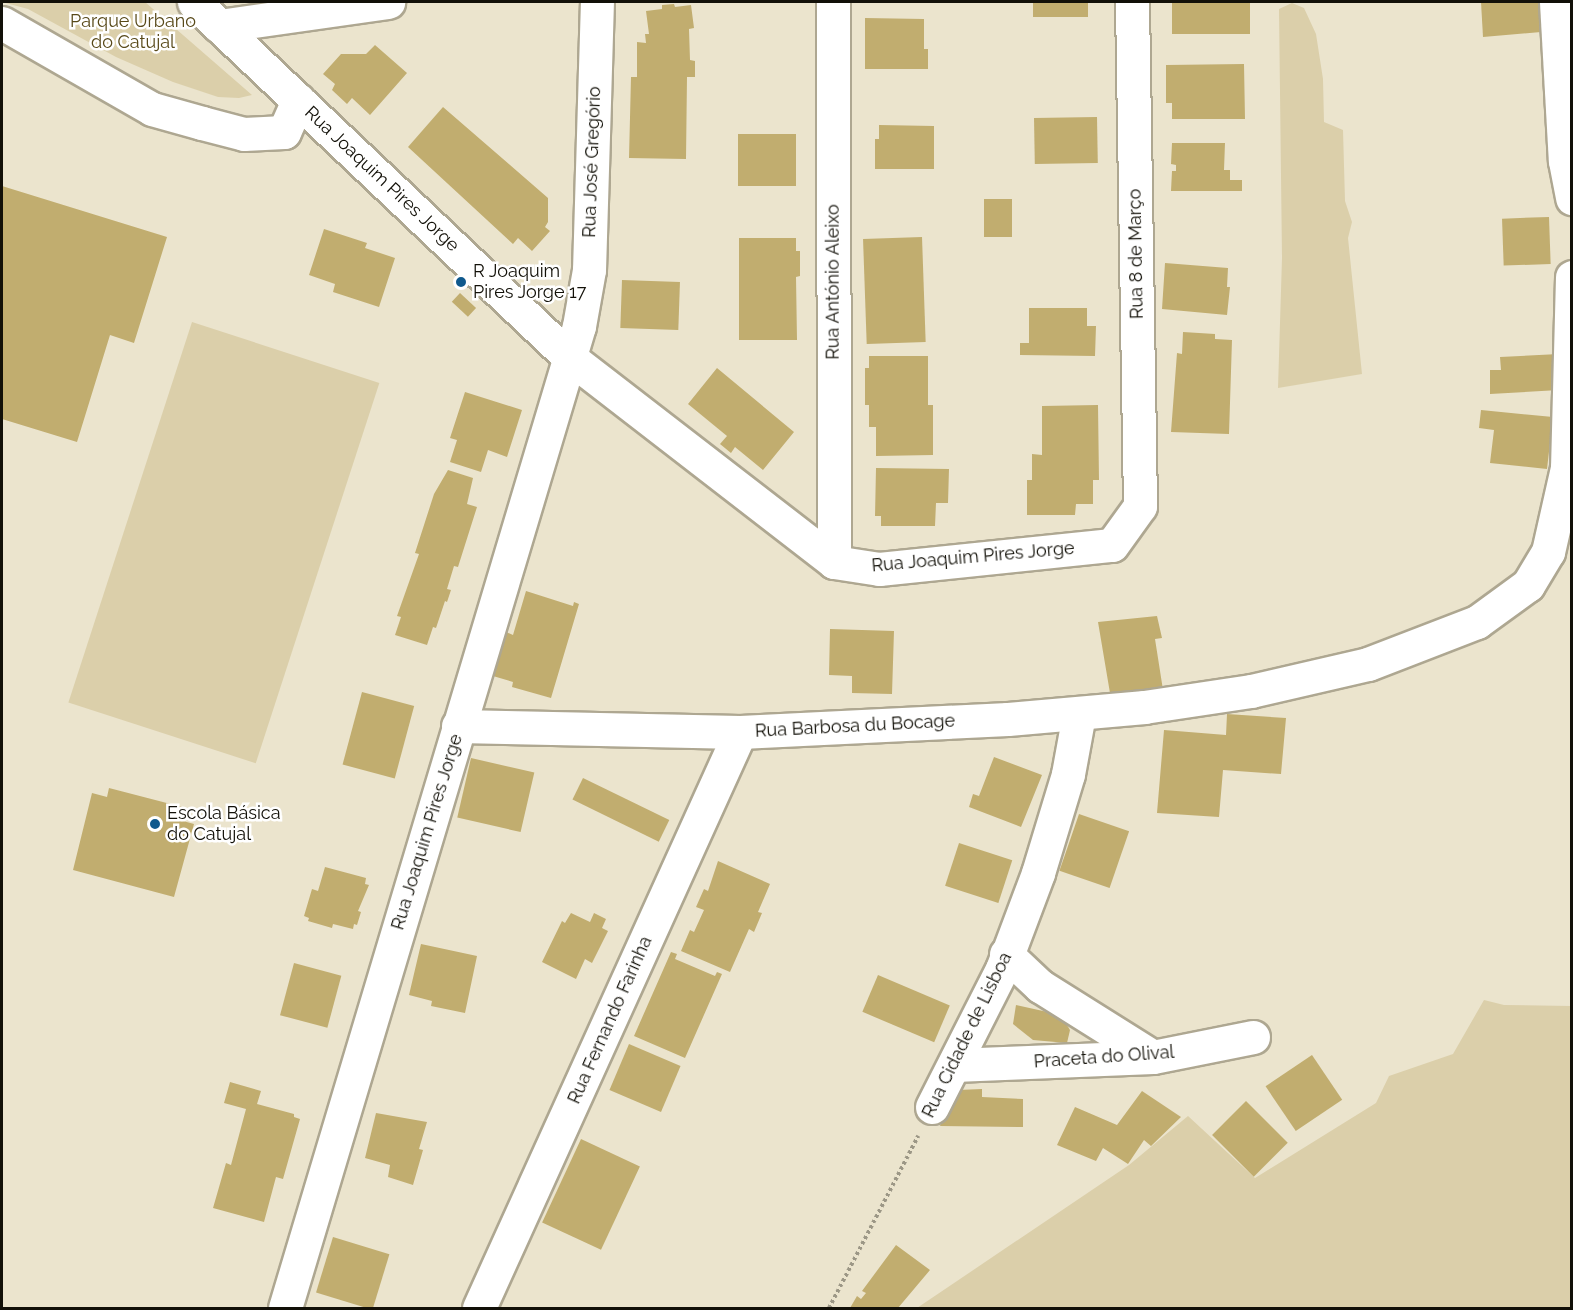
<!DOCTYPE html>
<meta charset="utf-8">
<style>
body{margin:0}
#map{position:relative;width:1573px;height:1310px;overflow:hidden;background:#ebe4cd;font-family:Raleway,sans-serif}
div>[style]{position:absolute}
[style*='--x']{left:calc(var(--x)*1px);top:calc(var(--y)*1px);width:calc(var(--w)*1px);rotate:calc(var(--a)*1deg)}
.green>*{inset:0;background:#dbcfaa;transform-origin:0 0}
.building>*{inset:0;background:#c1ad6f;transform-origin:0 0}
.path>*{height:4px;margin-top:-2px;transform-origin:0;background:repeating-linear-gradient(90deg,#9c9786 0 3px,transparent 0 6px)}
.roads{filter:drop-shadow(2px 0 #aea791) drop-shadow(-2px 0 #aea791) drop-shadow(0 2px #aea791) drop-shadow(0 -2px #aea791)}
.minor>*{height:33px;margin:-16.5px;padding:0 16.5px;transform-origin:16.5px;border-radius:16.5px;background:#fff}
.dots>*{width:16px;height:16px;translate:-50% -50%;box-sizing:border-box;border:3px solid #fff;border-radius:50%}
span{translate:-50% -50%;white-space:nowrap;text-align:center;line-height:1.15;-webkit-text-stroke:5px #fff;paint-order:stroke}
.park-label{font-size:18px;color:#584919}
.street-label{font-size:18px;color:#121008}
.poi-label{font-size:18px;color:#121008}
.left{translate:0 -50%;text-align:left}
.frame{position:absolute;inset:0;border:3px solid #121008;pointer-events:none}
</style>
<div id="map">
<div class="green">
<i style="clip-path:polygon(2px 2px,145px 2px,252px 95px,239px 98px,218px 97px,173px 82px,116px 57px,28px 9px)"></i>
<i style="clip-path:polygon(1292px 3px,1304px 8px,1316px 34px,1323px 79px,1324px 122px,1343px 130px,1345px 201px,1352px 222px,1348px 238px,1362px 374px,1278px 388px,1282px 258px,1279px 9px)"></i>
<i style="left:192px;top:322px;width:197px;height:400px;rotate:18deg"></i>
<i style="clip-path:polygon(1484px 1000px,1504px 1005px,1571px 1006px,1571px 1308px,917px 1308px,1129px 1165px,1188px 1116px,1255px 1178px,1376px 1103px,1389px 1076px,1453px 1054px)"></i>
</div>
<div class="building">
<i style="left:1033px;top:2px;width:55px;height:15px"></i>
<i style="left:1172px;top:2px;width:78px;height:32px"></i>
<i style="clip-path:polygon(1481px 2px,1539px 2px,1541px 32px,1483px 37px)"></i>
<i style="clip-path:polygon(674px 4px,675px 7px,691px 5px,694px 28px,689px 29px,690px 60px,695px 61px,695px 77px,687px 77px,686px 159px,629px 158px,631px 77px,637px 77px,637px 42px,646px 43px,645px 34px,649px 34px,646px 11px,662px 9px,662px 5px)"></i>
<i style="clip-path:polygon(865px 18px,924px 19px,924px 49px,928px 49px,928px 69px,865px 69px)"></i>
<i style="clip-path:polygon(375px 45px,407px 73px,370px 115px,352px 98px,347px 104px,332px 90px,335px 84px,323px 74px,341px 54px,366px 54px)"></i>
<i style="clip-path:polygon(1244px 64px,1245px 119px,1172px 119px,1172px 103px,1166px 103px,1166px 65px)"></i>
<i style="clip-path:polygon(443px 107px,548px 198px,548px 222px,545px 227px,550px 231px,532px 251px,518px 238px,513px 244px,408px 147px)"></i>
<i style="left:1097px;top:117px;width:46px;height:63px;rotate:89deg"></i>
<i style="clip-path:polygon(879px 125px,934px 126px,934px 169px,875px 169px,875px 139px,879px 139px)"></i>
<i style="left:738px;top:134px;width:58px;height:52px"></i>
<i style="clip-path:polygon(1172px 143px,1225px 143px,1224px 170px,1230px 170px,1230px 180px,1242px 180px,1242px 191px,1171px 191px,1172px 171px,1176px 171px,1176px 165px,1171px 164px)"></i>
<i style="clip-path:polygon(2px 186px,167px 237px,134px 343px,110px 335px,77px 442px,2px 419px)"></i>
<i style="left:984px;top:199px;width:28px;height:38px"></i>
<i style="left:1549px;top:217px;width:47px;height:47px;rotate:88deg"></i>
<i style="clip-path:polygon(324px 229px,367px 243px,365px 248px,395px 258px,379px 307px,333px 292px,335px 284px,309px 275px)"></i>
<i style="left:922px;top:237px;width:105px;height:59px;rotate:88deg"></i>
<i style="clip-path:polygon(739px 238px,796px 238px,796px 251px,800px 251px,800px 276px,796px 277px,797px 340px,739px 340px)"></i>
<i style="clip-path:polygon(1165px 263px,1228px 268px,1227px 287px,1230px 287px,1227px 315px,1162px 309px)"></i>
<i style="left:622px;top:280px;width:58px;height:48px;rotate:2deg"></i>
<i style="left:460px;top:293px;width:22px;height:12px;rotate:43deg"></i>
<i style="clip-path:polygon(1029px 308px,1087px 308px,1087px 326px,1096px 326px,1095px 356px,1020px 355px,1020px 343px,1029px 343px)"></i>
<i style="clip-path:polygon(1183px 332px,1215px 334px,1215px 339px,1232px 340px,1229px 434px,1171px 432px,1177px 353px,1182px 354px)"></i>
<i style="clip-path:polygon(1559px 354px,1559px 390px,1490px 394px,1490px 370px,1501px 370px,1500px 357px)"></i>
<i style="clip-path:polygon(869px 356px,928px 356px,928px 405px,933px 405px,933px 455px,876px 456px,876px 427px,869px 427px,869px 405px,865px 405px,865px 368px,869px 368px)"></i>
<i style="clip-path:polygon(717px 368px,794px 432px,763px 470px,735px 447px,731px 453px,720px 444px,727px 436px,688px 404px)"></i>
<i style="clip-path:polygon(465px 392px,522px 410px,507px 457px,488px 450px,481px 472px,450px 462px,457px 440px,450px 438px)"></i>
<i style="clip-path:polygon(1098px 405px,1099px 480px,1093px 480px,1093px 504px,1076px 504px,1075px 515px,1027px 515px,1027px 480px,1032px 480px,1032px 454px,1042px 455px,1042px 406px)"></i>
<i style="clip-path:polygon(1481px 410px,1553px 417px,1547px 469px,1490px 463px,1494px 430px,1479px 428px)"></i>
<i style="clip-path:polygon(876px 468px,949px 469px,948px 503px,936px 503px,935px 526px,881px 526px,881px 516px,875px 516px)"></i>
<i style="clip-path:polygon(448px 470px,473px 478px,467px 504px,477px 507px,458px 567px,454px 566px,447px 589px,451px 590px,447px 602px,445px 601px,436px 628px,433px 627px,427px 645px,395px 635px,401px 617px,397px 616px,419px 554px,415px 553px,434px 494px)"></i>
<i style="clip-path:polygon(526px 591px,573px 606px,574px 602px,579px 604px,551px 698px,512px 687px,513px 682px,493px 676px,506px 632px,513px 635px)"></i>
<i style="clip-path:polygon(1157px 616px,1162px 638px,1155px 639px,1163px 690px,1111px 699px,1098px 622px)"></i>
<i style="clip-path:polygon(830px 629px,894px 631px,892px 694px,852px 693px,852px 676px,829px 675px)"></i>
<i style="left:362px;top:692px;width:54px;height:75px;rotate:15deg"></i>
<i style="clip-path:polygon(1227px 714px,1286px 718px,1281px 774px,1223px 770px,1219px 817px,1157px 813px,1164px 730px,1226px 735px)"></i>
<i style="clip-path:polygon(994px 757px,1042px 775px,1021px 827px,969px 807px,973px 794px,979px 796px)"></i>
<i style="left:471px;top:758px;width:65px;height:61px;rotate:13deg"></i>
<i style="left:583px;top:778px;width:96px;height:24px;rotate:26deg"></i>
<i style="clip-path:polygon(109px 788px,186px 808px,183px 821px,194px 824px,174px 897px,73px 870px,92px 793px,107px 797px)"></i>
<i style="left:1079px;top:814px;width:53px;height:60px;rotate:19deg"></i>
<i style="left:959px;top:843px;width:56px;height:45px;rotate:18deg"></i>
<i style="clip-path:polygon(718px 861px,770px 884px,758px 912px,762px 913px,754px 932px,749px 929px,730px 972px,681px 951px,690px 930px,694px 932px,704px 910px,696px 907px,704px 889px,708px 891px)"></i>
<i style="clip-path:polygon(325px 867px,366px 878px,365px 884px,369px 885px,358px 911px,361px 912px,357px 925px,354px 924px,353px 929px,333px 924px,332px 928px,308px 921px,309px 918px,304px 916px,312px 889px,318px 891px)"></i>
<i style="clip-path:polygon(571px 913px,590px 922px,594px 913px,606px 919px,602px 928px,608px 931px,592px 963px,585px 959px,576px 979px,542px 962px,562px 921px,565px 923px)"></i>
<i style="clip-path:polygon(421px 944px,477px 956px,465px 1013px,431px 1006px,432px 1001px,409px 995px)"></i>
<i style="clip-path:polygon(671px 952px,677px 954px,675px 959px,715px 976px,717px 972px,722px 974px,685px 1058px,634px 1036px)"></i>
<i style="left:294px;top:963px;width:49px;height:54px;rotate:15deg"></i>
<i style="left:878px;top:975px;width:78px;height:40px;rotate:23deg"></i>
<i style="clip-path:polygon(1016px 1005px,1061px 1015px,1070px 1030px,1067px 1043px,1033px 1040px,1013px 1024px)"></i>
<i style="left:629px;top:1044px;width:56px;height:50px;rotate:23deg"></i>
<i style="left:1312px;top:1055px;width:54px;height:56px;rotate:56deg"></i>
<i style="clip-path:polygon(230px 1082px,261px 1091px,257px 1104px,294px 1114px,294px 1117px,300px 1119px,283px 1179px,276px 1177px,264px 1222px,213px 1208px,226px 1163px,231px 1165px,246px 1109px,224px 1103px)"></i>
<i style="clip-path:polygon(982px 1089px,982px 1097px,1023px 1099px,1023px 1127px,940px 1126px,947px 1107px,958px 1090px)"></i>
<i style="clip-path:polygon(1142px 1091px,1181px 1117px,1151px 1146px,1144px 1140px,1128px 1164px,1103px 1148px,1096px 1161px,1057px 1145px,1075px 1107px,1117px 1125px)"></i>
<i style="left:1246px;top:1101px;width:59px;height:48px;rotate:45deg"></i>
<i style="clip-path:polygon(376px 1113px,427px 1122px,419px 1149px,423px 1150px,413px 1185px,388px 1177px,390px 1165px,365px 1158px)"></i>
<i style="left:581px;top:1139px;width:65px;height:92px;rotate:25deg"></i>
<i style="left:333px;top:1237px;width:59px;height:58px;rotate:17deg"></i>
<i style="clip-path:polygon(896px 1245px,930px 1270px,898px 1308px,850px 1308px,857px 1296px,861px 1299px,866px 1293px,862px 1291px)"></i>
</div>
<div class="path">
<i style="--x:829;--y:1308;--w:194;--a:-62.6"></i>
</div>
<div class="roads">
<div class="minor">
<i style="--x:194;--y:2;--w:516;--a:43.43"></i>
<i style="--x:569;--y:357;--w:335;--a:37.7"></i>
<i style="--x:834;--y:562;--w:46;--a:8.8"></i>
<i style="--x:879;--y:569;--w:234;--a:-5.9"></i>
<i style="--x:1112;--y:545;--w:48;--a:-54.3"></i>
<i style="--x:1140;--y:506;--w:504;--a:-90.91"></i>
<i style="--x:833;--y:2;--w:560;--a:89.9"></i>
<i style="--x:1556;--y:2;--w:159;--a:86.8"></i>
<i style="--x:1565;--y:161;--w:38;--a:79"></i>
<i style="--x:2;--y:23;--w:173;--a:29.8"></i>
<i style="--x:152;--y:109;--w:52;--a:15.6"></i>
<i style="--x:202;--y:123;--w:43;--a:14.7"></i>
<i style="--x:244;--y:134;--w:40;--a:-2.9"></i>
<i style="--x:284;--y:132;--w:35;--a:-66"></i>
<i style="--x:219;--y:26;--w:171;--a:-8.1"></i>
<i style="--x:458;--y:726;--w:282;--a:1.2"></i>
<i style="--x:740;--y:732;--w:268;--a:-2.8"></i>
<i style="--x:1008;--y:719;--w:137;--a:-5"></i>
<i style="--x:1144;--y:707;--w:108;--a:-8.5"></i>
<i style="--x:1251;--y:691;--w:120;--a:-13"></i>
<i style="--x:1368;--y:664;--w:117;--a:-21.1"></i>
<i style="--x:1477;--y:622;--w:63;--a:-36"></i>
<i style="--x:1528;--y:585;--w:39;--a:-59"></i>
<i style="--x:1548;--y:552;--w:86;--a:-77.3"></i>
<i style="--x:1567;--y:468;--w:191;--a:-88.5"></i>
<i style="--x:1006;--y:954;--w:47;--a:43.3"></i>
<i style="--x:1040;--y:986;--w:133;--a:32.1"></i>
<i style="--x:954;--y:1065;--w:199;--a:-2.3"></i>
<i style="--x:1153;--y:1057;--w:102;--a:-11.3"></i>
<i style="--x:932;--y:1107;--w:155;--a:-63.1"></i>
<i style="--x:1002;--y:969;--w:103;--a:-69.4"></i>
<i style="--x:1038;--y:873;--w:103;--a:-73.1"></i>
<i style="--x:1068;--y:774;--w:61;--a:-79.6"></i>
<i style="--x:285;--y:1308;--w:1025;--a:-73.33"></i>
<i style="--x:579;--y:326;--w:57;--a:-79.9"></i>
<i style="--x:589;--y:270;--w:268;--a:-88.3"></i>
<i style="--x:479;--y:1308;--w:632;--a:-65.62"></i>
</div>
</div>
<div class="dots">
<i style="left:461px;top:282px;background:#10598d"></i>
<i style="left:155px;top:824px;background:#10598d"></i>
</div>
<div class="park-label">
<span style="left:133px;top:32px">Parque Urbano<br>do Catujal</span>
</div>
<div class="street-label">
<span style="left:592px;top:162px;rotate:-88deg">Rua José Gregório</span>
<span style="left:382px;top:179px;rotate:43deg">Rua Joaquim Pires Jorge</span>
<span style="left:1136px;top:254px;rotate:-91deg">Rua 8 de Março</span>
<span style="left:833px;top:282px;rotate:-90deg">Rua António Aleixo</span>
<span style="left:973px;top:557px;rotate:-5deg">Rua Joaquim Pires Jorge</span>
<span style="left:855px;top:726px;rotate:-3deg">Rua Barbosa du Bocage</span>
<span style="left:427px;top:832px;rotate:-73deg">Rua Joaquim Pires Jorge</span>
<span style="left:610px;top:1020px;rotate:-66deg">Rua Fernando Farinha</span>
<span style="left:967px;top:1035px;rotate:-64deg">Rua Cidade de Lisboa</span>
<span style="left:1104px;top:1057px;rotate:-4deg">Praceta do Olival</span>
</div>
<div class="poi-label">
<span class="left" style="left:473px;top:282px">R Joaquim<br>Pires Jorge 17</span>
<span class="left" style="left:167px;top:824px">Escola Básica<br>do Catujal</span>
</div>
<div class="frame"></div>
</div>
